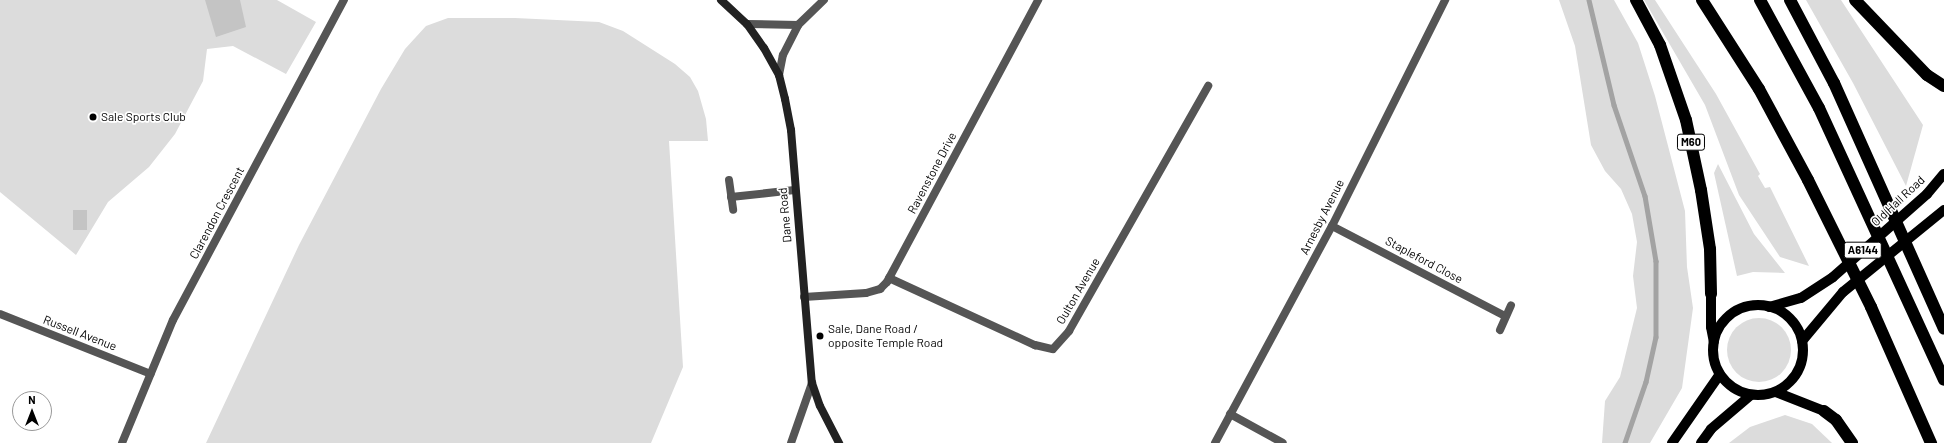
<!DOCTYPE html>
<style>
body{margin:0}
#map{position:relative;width:1944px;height:443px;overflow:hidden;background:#fff;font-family:Barlow,sans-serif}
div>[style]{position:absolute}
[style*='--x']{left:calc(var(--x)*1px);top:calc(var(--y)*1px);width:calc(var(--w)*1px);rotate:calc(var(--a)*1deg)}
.green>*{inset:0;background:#dcdcdc}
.round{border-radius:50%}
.stream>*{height:4.5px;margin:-2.25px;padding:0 2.25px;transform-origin:2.25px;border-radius:2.25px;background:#a3a3a3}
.building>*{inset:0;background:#c4c4c4;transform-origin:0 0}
.minor>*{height:8px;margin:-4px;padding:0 4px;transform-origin:4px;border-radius:4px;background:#555}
.secondary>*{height:8px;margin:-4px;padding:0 4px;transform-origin:4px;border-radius:4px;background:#222}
.primary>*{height:10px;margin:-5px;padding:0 5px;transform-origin:5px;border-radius:5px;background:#000}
.primary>.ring{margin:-5px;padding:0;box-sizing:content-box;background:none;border:10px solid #000;border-radius:50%}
.motorway>*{height:12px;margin:-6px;padding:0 6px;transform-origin:6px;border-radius:6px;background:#000}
.dots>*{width:11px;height:11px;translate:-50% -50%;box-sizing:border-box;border:2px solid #fff;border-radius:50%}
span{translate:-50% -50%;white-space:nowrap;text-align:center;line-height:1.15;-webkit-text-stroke:3.5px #fff;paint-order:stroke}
.shield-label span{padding:1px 3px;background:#fff;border:1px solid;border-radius:3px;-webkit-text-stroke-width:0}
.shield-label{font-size:11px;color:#000;font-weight:700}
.poi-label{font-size:12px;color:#000}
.left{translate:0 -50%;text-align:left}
.street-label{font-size:12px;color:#000}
.north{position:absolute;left:12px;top:391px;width:40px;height:40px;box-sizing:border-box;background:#fff;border:1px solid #999;border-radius:50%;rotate:0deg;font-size:11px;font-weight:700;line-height:16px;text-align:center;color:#000}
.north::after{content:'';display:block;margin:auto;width:14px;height:18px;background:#000;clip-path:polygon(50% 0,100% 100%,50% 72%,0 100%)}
</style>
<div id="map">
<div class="green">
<i style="clip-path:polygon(0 0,277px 0,316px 22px,286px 74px,233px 46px,207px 49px,203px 81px,175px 134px,149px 167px,108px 202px,76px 255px,0 192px)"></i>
<i style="clip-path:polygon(1559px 0,1614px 0,1638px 43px,1655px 96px,1685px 211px,1687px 267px,1693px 308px,1682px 388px,1650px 443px,1602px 443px,1605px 401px,1620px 377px,1637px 308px,1633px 276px,1637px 242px,1632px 214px,1621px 189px,1605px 171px,1591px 145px,1575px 46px)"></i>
<i style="clip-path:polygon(1644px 0,1655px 0,1716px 94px,1760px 174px,1758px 176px,1765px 188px,1770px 187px,1809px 266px,1780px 257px,1739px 195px,1705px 105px)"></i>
<i style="clip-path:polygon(1806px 0,1841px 0,1923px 125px,1906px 186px,1853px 83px)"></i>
<i style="clip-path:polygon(448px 18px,515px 18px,599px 22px,623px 31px,675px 64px,690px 77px,698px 91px,706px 119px,708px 141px,669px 141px,683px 367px,651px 443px,206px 443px,299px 245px,381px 89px,405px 49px,426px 26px)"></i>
<i style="clip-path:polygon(1718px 164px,1754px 234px,1785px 273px,1753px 272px,1737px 276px,1714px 173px)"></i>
<i class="round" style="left:1727px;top:318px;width:64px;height:64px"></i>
<i style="clip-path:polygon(1785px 415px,1812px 424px,1832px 443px,1729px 443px,1750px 427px)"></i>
</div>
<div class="stream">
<i style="--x:1589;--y:0;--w:108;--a:76.6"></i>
<i style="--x:1614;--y:105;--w:96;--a:71.2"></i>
<i style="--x:1645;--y:196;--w:66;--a:80.4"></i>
<i style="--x:1656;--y:261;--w:76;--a:90"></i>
<i style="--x:1656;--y:337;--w:46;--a:102.5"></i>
<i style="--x:1646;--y:382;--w:65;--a:109"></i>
</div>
<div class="building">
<i style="clip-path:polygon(205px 0,240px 0,246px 27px,216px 37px)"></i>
<i style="left:73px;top:210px;width:14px;height:20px"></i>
</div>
<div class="minor">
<i style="--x:747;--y:24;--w:51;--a:1.1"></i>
<i style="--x:779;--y:75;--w:20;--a:-79"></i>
<i style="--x:783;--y:55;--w:34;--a:-63"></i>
<i style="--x:798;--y:25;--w:36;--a:-44"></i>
<i style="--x:729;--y:180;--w:30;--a:82"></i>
<i style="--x:731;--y:197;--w:64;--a:-6.2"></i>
<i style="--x:1332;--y:226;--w:195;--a:27.5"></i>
<i style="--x:889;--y:278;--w:161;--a:24.7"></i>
<i style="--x:1035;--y:345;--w:18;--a:13"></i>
<i style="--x:1053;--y:349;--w:24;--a:-48"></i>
<i style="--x:1069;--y:331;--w:282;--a:-60.4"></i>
<i style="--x:804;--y:297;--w:62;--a:-3.7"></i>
<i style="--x:866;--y:293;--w:15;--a:-16"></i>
<i style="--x:880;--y:289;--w:10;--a:-45"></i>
<i style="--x:887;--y:282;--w:320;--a:-61.8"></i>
<i style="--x:0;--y:314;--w:162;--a:21.7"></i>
<i style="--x:1500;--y:330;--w:27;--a:-66"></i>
<i style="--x:1230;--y:414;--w:60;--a:28.7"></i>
<i style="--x:122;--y:443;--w:133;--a:-67.5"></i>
<i style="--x:173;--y:320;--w:363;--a:-61.9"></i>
<i style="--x:791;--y:443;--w:64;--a:-70.7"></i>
<i style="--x:1215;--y:443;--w:247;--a:-61.7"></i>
<i style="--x:1332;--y:226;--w:253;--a:-63.4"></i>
</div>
<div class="secondary">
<i style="--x:721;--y:0;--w:35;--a:43"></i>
<i style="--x:747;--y:24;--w:29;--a:55"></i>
<i style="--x:764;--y:48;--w:31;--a:61"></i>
<i style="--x:779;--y:75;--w:25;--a:76"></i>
<i style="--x:785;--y:99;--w:32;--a:79"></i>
<i style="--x:791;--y:130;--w:254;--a:85.3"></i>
<i style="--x:812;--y:383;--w:24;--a:71"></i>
<i style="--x:820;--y:406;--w:42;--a:62.8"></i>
</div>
<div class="primary">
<i style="--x:1711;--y:294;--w:33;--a:90"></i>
<i style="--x:1711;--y:327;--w:15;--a:79"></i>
<i class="ring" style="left:1713px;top:305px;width:80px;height:80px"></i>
<i style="--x:1769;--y:307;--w:33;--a:-16"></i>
<i style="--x:1801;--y:298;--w:38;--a:-33"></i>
<i style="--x:1833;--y:277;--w:125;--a:-41.4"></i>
<i style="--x:1927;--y:194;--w:26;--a:-50"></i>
<i style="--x:1802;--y:341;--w:64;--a:-50.1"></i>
<i style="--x:1843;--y:292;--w:130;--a:-39.1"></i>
<i style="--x:1776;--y:392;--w:52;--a:21.6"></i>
<i style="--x:1672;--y:443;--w:84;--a:-55.2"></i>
<i style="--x:1701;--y:443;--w:17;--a:-54"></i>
<i style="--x:1711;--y:429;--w:52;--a:-40.4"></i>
</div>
<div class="motorway">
<i style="--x:1636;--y:0;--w:51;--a:61.9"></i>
<i style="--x:1660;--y:45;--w:79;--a:70.9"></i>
<i style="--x:1686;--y:120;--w:72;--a:77.9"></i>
<i style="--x:1701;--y:190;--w:60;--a:81.3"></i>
<i style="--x:1710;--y:249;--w:45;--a:88.7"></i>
<i style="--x:1702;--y:0;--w:106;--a:57.4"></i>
<i style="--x:1759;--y:89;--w:103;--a:61.7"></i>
<i style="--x:1808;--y:180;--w:142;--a:63.6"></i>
<i style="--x:1871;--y:307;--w:149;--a:66.2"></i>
<i style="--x:1760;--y:0;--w:123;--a:61.4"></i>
<i style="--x:1819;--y:108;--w:299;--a:65.3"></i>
<i style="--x:1790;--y:0;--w:94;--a:62.1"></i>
<i style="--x:1834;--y:83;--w:269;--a:65.9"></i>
<i style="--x:1855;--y:0;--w:104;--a:46.2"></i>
<i style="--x:1927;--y:75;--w:20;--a:33"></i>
<i style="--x:1824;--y:411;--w:15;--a:37"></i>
<i style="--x:1836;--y:420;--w:28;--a:55"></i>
</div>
<div class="dots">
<i style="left:93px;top:117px;background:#000"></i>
<i style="left:820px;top:336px;background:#000"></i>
</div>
<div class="shield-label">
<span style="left:1691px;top:142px">M60</span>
<span style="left:1863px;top:250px">A6144</span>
</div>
<div class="poi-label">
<span class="left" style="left:101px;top:117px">Sale Sports Club</span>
<span class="left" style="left:828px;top:336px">Sale, Dane Road /<br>opposite Temple Road</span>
</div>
<div class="street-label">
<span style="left:932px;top:173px;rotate:-62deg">Ravenstone Drive</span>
<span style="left:1898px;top:201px;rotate:-43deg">Old Hall Road</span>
<span style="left:217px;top:213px;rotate:-62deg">Clarendon Crescent</span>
<span style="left:785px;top:215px;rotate:-95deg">Dane Road</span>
<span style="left:1322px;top:217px;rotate:-63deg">Arnesby Avenue</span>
<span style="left:1424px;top:260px;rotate:28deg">Stapleford Close</span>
<span style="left:1078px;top:291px;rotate:-60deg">Oulton Avenue</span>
<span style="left:80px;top:333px;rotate:21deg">Russell Avenue</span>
</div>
<div class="north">N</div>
</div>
